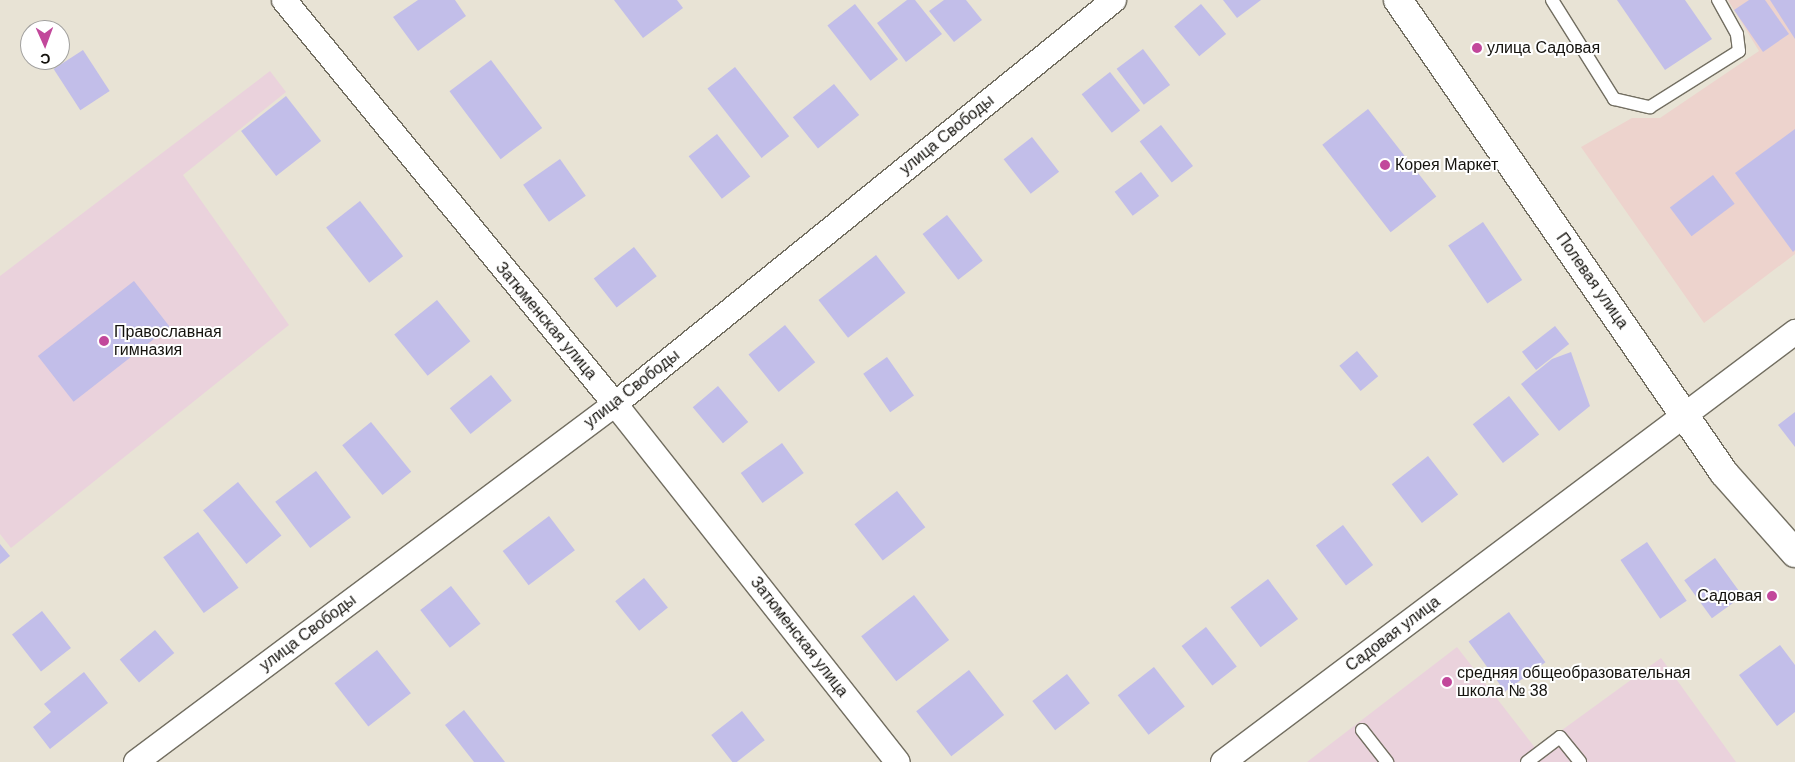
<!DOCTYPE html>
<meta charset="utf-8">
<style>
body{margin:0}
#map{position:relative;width:1795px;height:762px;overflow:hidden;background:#e8e3d5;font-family:Helvetica,sans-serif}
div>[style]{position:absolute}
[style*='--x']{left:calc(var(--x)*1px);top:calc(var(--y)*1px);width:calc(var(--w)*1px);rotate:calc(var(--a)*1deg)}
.commercial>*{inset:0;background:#edd3cd}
.education>*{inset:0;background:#ead2dc}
.building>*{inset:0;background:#c2bee9;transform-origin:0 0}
.roads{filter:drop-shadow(1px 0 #726e61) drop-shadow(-1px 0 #726e61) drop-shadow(0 1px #726e61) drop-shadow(0 -1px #726e61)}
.service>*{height:12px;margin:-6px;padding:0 6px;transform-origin:6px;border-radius:6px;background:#fff}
.minor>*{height:24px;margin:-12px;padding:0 12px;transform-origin:12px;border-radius:12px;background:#fff}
.tertiary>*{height:28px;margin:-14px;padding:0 14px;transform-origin:14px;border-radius:14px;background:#fff}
.dots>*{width:14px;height:14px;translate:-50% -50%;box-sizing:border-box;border:2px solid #fff;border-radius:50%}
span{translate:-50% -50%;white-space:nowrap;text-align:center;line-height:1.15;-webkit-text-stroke:4px #fff;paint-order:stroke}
.poi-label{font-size:16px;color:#14120d}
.left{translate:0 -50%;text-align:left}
.right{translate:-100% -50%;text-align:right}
.street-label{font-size:16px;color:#14120d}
.north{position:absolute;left:20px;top:20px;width:50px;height:50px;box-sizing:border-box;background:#fff;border:1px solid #a1a09e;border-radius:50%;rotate:178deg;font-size:14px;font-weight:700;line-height:20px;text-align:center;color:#14120d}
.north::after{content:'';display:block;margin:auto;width:18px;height:22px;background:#c2489b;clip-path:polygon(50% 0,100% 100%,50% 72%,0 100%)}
</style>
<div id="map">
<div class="commercial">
<i style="clip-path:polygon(1728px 0,1795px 0,1795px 254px,1704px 323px,1581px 147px,1632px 118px,1660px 118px,1759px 51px)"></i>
</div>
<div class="education">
<i style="clip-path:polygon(270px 71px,286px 92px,183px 175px,289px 325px,11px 548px,0 534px,0 276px)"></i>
<i style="clip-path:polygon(1457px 647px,1536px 749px,1661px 658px,1736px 762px,1307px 762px)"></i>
</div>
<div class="building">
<i style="clip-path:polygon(418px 0,455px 0,466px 16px,418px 51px,393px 17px)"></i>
<i style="clip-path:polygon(614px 0,677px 0,683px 8px,643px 38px)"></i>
<i style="clip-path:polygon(907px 0,915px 0,942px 34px,906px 62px,877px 23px)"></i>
<i style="clip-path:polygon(944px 0,966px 0,982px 20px,954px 42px,929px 11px)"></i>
<i style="clip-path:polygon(1223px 0,1261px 0,1237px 18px)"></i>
<i style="clip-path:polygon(1617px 0,1685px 0,1712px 39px,1665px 70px)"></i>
<i style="clip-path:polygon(1749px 0,1765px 0,1789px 34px,1763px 52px,1734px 10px)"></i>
<i style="clip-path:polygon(1770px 0,1795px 0,1795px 39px)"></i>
<i style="left:855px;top:4px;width:70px;height:35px;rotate:52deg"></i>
<i style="left:1201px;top:4px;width:39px;height:35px;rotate:50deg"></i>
<i style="left:1143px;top:49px;width:45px;height:33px;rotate:53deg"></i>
<i style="left:83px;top:50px;width:49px;height:35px;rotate:57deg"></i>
<i style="left:491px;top:60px;width:85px;height:52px;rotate:53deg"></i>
<i style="left:735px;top:67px;width:88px;height:35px;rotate:52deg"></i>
<i style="left:1110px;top:72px;width:49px;height:36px;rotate:52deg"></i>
<i style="left:834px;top:84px;width:40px;height:53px;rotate:51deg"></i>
<i style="left:286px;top:96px;width:57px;height:57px;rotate:52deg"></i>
<i style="left:1368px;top:109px;width:111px;height:58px;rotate:52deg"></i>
<i style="left:1161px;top:125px;width:52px;height:27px;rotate:52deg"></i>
<i style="clip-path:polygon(1795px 129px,1795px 250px,1793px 252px,1735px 173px)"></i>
<i style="left:717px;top:134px;width:54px;height:36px;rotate:52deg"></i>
<i style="left:1032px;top:137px;width:44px;height:36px;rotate:52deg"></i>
<i style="left:560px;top:159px;width:45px;height:45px;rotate:55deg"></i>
<i style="left:1141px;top:172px;width:30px;height:33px;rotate:53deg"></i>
<i style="left:1713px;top:175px;width:36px;height:54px;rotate:53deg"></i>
<i style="left:360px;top:201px;width:70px;height:43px;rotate:52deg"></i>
<i style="left:947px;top:215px;width:58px;height:31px;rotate:52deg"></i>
<i style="left:1483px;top:222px;width:70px;height:42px;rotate:56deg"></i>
<i style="left:634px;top:247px;width:37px;height:51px;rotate:52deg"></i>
<i style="left:876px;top:255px;width:48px;height:73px;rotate:52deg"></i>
<i style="left:134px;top:281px;width:58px;height:122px;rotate:52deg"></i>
<i style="left:437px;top:300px;width:53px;height:55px;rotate:51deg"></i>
<i style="left:785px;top:325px;width:48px;height:47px;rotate:51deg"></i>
<i style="left:1555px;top:326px;width:23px;height:42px;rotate:52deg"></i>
<i style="left:1357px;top:351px;width:33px;height:23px;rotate:50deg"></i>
<i style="clip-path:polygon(1571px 352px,1590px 406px,1559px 431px,1521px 384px,1552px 359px)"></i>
<i style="left:887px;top:357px;width:47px;height:29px;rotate:55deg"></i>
<i style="left:491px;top:375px;width:33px;height:53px;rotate:51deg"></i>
<i style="left:718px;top:386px;width:47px;height:33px;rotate:50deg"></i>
<i style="left:1509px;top:396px;width:49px;height:46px;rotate:52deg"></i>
<i style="clip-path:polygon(1795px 412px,1795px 447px,1778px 425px)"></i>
<i style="left:371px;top:422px;width:64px;height:37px;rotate:51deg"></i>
<i style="left:782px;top:443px;width:37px;height:51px;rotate:54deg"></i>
<i style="left:1428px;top:456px;width:49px;height:46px;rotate:52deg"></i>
<i style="left:316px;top:471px;width:58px;height:51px;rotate:53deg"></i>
<i style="left:238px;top:482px;width:69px;height:45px;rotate:51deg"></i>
<i style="left:897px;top:491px;width:46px;height:54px;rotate:52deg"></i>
<i style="left:549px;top:516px;width:43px;height:58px;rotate:53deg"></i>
<i style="left:1343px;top:525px;width:50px;height:34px;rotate:53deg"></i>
<i style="left:198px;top:532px;width:69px;height:43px;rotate:54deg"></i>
<i style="left:1647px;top:542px;width:71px;height:32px;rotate:56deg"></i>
<i style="clip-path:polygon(0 544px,10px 556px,0 564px)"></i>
<i style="left:1715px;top:558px;width:47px;height:38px;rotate:54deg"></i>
<i style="left:644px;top:578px;width:38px;height:37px;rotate:51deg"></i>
<i style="left:1268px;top:579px;width:50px;height:47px;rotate:53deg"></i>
<i style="left:451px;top:586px;width:48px;height:39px;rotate:52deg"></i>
<i style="left:914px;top:595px;width:57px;height:67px;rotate:52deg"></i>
<i style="left:42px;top:611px;width:47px;height:38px;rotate:52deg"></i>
<i style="left:1509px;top:612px;width:62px;height:50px;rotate:54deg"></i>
<i style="left:1206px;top:627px;width:50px;height:31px;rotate:52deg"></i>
<i style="left:155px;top:630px;width:30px;height:46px;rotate:50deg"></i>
<i style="clip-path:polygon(1780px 645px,1795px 665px,1795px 712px,1777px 726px,1739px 675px)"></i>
<i style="left:377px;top:650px;width:55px;height:54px;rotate:52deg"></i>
<i style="left:1154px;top:667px;width:50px;height:46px;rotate:52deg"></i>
<i style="left:969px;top:670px;width:57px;height:67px;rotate:52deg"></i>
<i style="clip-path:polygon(84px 672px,108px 703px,50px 749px,33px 727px,51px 712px,44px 704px)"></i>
<i style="left:1067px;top:674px;width:37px;height:44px;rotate:52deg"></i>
<i style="clip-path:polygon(464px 710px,505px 762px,474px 762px,445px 725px)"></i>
<i style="left:742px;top:711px;width:37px;height:39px;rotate:52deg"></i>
</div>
<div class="roads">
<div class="service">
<i style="--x:1552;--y:0;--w:117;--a:57.9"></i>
<i style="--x:1614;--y:99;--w:37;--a:13"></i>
<i style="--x:1650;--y:107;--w:105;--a:-32.2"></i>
<i style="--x:1739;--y:51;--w:17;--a:-97"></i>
<i style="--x:1737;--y:34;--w:39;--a:-119"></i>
<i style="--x:1362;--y:730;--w:41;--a:52"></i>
<i style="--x:1527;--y:762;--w:41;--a:-37.1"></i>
<i style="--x:1560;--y:737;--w:32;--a:51"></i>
</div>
<div class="minor">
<i style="--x:284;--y:0;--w:522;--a:50.67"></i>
<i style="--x:615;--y:404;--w:456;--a:51.7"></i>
<i style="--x:136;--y:762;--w:598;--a:-36.77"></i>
<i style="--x:615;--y:404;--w:642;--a:-38.99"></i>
<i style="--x:1223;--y:762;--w:716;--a:-36.93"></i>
</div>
<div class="tertiary">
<i style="--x:1398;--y:0;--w:574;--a:55.42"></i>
<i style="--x:1724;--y:473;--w:107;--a:48.4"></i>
</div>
</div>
<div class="dots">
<i style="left:1477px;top:48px;background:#c2489b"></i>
<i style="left:1385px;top:165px;background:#c2489b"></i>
<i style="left:104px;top:341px;background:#c2489b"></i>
<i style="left:1772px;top:596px;background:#c2489b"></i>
<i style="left:1447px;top:682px;background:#c2489b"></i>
</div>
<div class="poi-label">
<span class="left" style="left:1487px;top:48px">улица Садовая</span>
<span class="left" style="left:1395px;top:165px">Корея Маркет</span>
<span class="left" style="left:114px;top:341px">Православная<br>гимназия</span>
<span class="right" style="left:1762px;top:596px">Садовая</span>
<span class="left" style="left:1457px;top:682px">средняя общеобразовательная<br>школа № 38</span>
</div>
<div class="street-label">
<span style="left:947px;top:135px;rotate:-39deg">улица Свободы</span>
<span style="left:1592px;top:281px;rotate:55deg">Полевая улица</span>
<span style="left:546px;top:321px;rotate:50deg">Затюменская улица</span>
<span style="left:632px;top:389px;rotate:-38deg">улица Свободы</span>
<span style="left:308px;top:633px;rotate:-37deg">улица Свободы</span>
<span style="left:1393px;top:634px;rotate:-37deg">Садовая улица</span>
<span style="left:799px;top:637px;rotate:52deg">Затюменская улица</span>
</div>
<div class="north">С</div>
</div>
